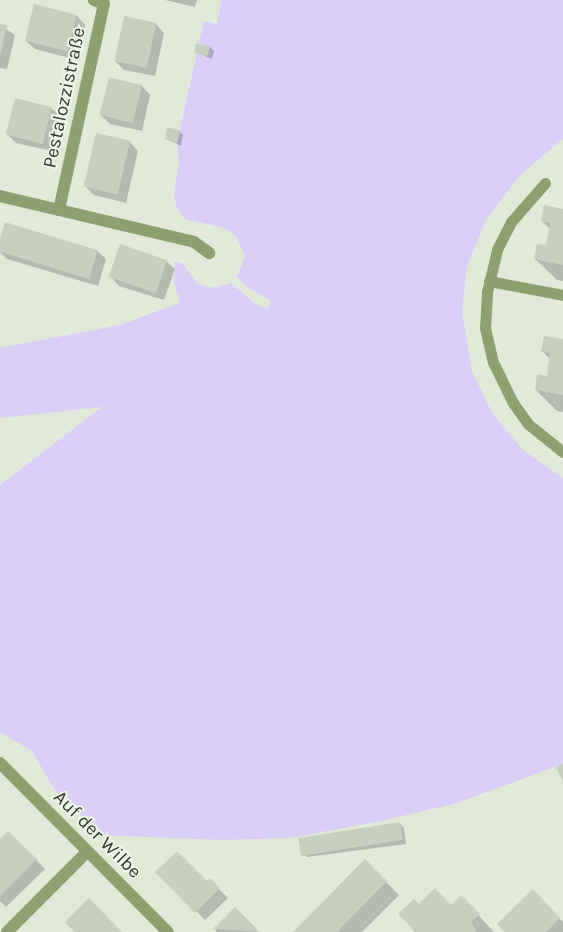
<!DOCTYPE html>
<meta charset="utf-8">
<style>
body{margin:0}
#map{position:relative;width:563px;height:932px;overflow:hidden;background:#e2e9d9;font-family:Karla,sans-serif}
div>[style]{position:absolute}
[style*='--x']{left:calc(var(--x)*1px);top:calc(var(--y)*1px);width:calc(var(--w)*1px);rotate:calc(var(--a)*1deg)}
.green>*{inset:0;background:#d9cff8}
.shadow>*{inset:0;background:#0003}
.building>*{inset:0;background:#c8cfbf;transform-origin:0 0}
.lane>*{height:11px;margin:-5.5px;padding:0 5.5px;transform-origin:5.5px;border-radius:5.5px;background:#8da16e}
.street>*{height:12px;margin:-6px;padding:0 6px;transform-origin:6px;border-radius:6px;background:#8da16e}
span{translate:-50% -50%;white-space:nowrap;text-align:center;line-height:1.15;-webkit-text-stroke:4px #f0f6e6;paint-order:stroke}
.street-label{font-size:19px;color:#343630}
</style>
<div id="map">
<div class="green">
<i style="clip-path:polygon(222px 0,563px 0,563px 139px,520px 175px,486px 220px,467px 267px,462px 312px,472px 371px,492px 413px,523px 450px,563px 478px,563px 764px,457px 803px,386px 820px,290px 838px,222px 840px,101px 835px,54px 789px,32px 751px,0 732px,0 485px,102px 407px,0 418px,0 348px,120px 325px,180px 303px,174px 282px,175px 262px,182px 263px,198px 284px,213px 288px,231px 283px,254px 303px,268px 309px,271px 301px,250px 289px,237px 277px,245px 256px,236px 236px,225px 228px,185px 219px,176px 206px,174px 193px,179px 164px,177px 143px,197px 53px,208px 56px,210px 46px,199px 43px,204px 21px,217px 24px)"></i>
</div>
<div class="shadow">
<i style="clip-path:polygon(165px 0,197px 0,195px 7px)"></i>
<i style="clip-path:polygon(35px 6px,77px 16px,85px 25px,77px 60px,35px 49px,26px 41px)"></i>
<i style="clip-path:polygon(156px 24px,164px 33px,155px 76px,124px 70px,115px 61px)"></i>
<i style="clip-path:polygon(0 25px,15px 35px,7px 69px,0 68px)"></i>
<i style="clip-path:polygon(210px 47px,214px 51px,212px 59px,196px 52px)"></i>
<i style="clip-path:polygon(110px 78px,142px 86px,150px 95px,142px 131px,110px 124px,101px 115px)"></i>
<i style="clip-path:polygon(51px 108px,60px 116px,52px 151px,16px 143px,8px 135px)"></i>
<i style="clip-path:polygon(179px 131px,183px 135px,181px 146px,166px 139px)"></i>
<i style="clip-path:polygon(130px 142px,138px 151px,126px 203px,94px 195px,85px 186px)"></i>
<i style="clip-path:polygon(563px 210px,563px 281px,557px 280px,535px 259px,547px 247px,550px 229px,542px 221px)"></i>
<i style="clip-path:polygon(6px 224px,97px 251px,106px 259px,98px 286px,7px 259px,0 252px)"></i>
<i style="clip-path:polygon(166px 261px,175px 269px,164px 300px,119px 286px,111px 277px)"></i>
<i style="clip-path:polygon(563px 340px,563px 412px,557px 411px,536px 390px,548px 377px,550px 359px,543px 352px)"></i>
<i style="clip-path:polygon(400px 824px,404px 828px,406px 844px,307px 857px,303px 853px)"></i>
<i style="clip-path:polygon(8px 832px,45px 869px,6px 907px,0 901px,0 841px)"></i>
<i style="clip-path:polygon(365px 861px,399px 895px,362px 932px,294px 932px)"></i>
<i style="clip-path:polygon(157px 872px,207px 883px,210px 880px,228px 898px,205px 920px)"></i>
<i style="clip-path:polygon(533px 891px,563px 922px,563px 932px,506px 932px)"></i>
<i style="clip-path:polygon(461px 896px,494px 932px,415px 932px,400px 914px,419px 906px,451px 906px)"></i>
<i style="clip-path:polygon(235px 909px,259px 932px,217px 932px,215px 930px)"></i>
</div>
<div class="building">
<i style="left:34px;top:4px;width:44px;height:38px;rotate:14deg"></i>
<i style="left:124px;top:16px;width:33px;height:46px;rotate:12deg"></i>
<i style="clip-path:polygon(0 24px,7px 25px,1px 53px,0 53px)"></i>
<i style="left:196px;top:43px;width:14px;height:10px;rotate:12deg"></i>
<i style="left:109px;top:77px;width:34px;height:39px;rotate:14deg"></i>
<i style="left:15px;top:98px;width:38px;height:38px;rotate:14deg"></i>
<i style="clip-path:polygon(167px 127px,180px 130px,177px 143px,165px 139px)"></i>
<i style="left:96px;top:133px;width:35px;height:55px;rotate:13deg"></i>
<i style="clip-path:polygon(544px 205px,563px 209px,563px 265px,534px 259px,537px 244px,546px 245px,550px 223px,541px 221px)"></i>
<i style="left:5px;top:222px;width:97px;height:30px;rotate:17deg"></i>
<i style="left:120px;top:244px;width:50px;height:35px;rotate:19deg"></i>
<i style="clip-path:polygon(544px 336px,563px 339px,563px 395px,535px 390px,537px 374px,547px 376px,550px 353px,541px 352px)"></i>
<i style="clip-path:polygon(563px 764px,563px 782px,556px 767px)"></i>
<i style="left:400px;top:822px;width:18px;height:103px;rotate:81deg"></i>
<i style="clip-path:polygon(8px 831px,37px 859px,0 896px,0 839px)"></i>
<i style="clip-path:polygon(177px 851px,207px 881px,210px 878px,220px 888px,195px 913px,155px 872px)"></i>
<i style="clip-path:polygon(365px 859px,387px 881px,337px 932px,293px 932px)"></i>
<i style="clip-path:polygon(435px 888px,451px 905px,461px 895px,480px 914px,471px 922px,477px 932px,416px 932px,398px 914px,414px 899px,419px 904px)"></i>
<i style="clip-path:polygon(533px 889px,560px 918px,546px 932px,505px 932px,497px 924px)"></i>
<i style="clip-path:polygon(89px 898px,108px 918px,122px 932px,74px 932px,65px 922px)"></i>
<i style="clip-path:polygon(235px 907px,260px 932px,213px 929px)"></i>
</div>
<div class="lane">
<i style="--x:545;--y:183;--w:52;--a:131.1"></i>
<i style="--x:511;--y:222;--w:31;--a:117"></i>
<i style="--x:497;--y:250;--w:43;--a:103.4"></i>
<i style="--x:487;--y:292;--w:36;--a:93"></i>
<i style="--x:485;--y:328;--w:35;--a:77"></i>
<i style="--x:493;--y:362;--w:46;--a:64"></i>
<i style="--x:513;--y:403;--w:26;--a:54"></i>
<i style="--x:528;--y:424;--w:45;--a:38.7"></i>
<i style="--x:489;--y:281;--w:75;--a:10.7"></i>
</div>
<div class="street">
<i style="--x:0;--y:196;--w:199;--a:13.3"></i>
<i style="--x:194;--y:242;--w:19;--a:36"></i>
<i style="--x:59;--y:210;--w:211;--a:-77.7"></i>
<i style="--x:104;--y:4;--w:11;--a:-158"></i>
<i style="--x:0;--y:763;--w:238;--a:45.2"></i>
<i style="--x:7;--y:932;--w:113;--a:-45"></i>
</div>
<div class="street-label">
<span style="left:65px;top:98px;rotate:-78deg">Pestalozzistraße</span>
<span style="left:97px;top:835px;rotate:45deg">Auf der Wilbe</span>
</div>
</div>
